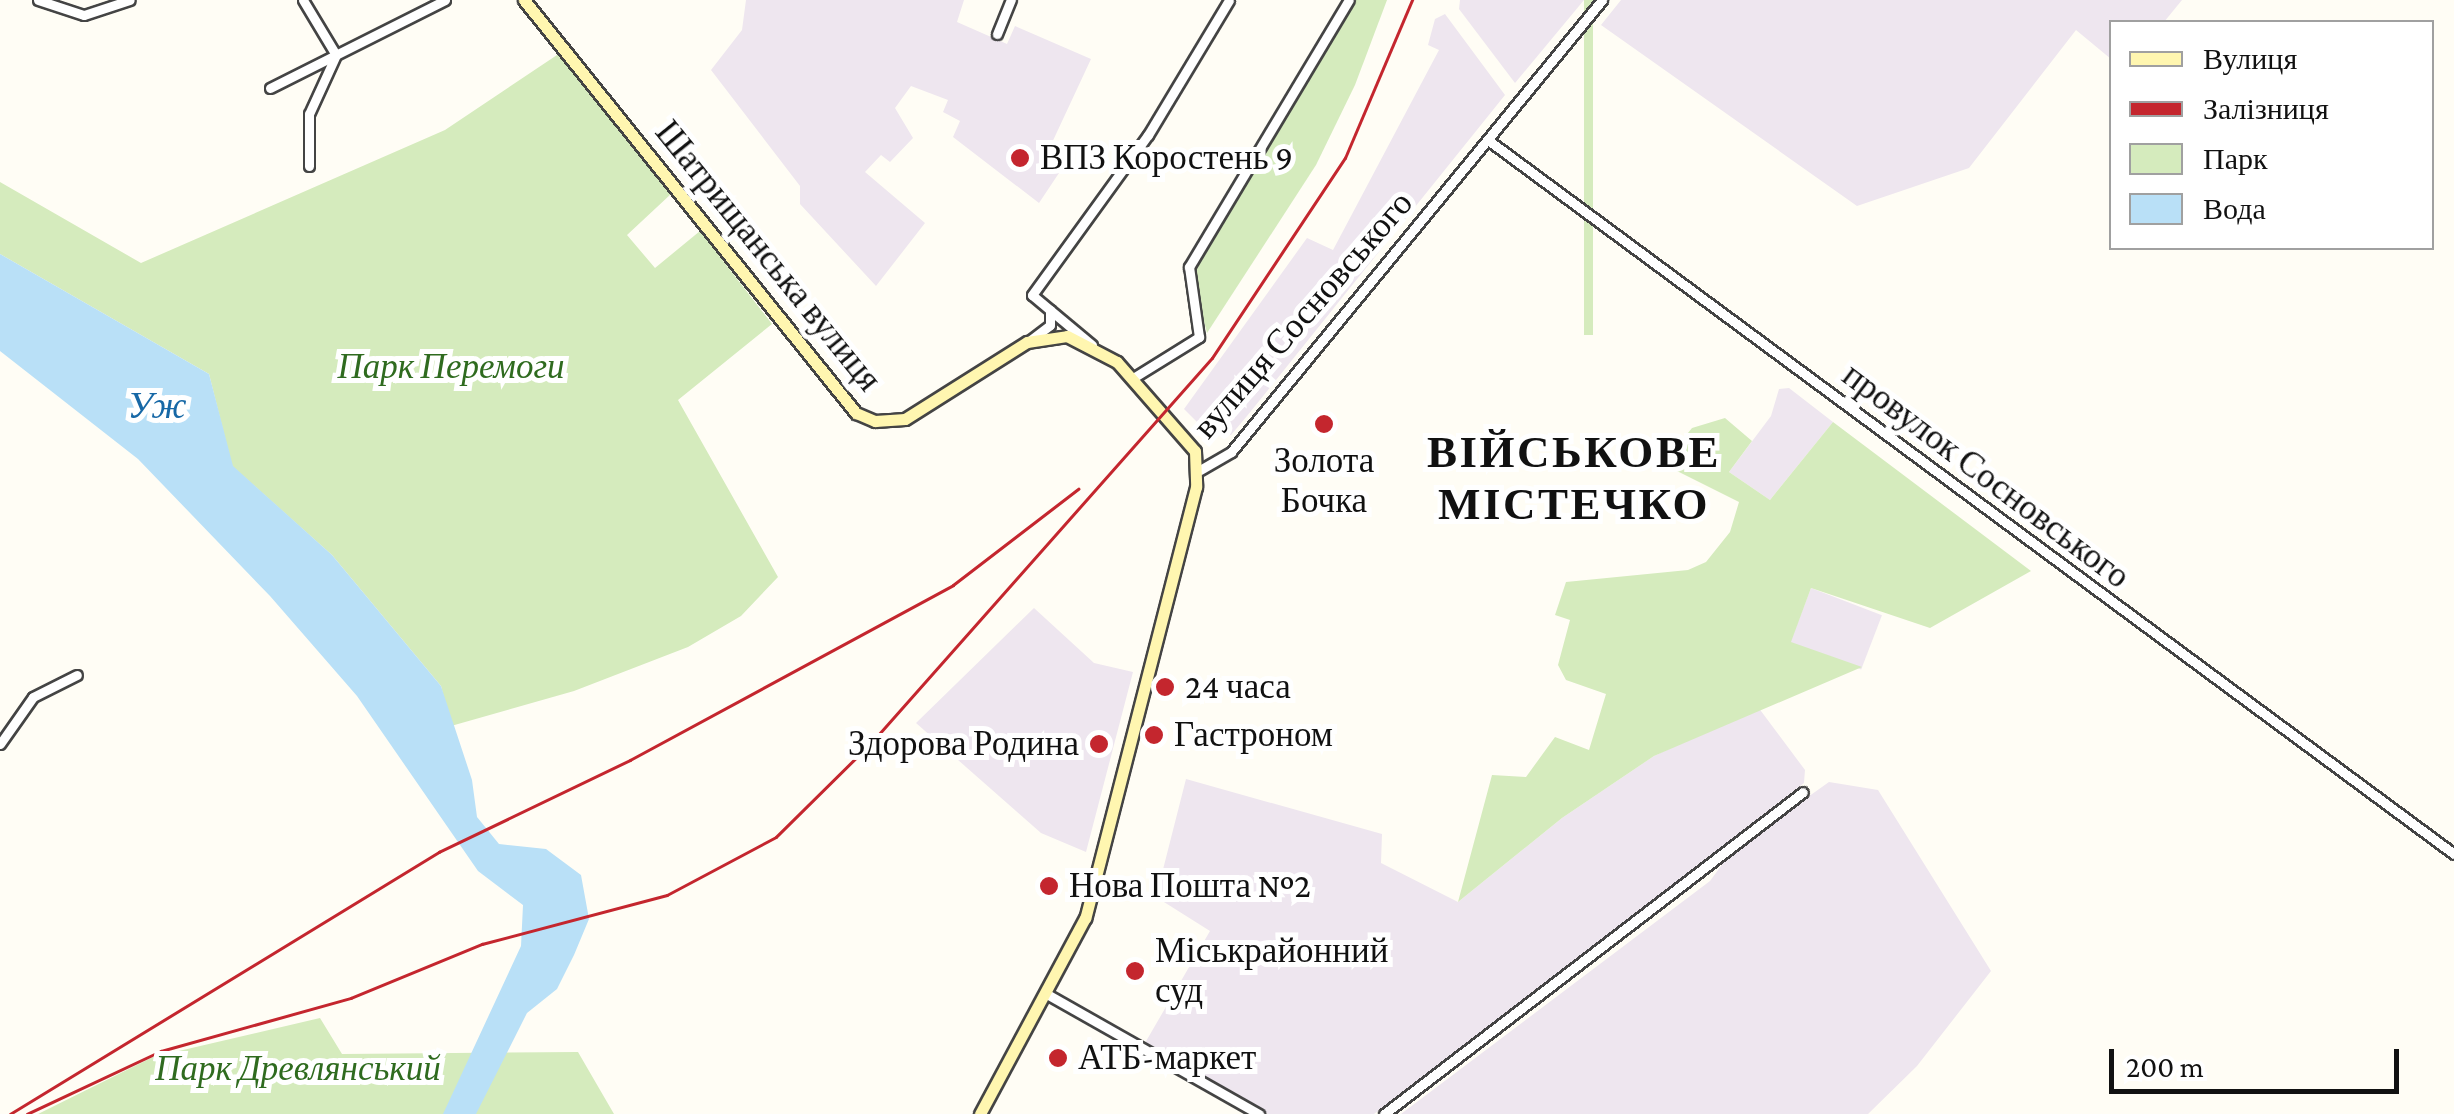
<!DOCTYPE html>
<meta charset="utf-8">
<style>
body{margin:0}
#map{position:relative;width:2454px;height:1114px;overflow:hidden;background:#fffdf5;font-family:"Crimson Pro",serif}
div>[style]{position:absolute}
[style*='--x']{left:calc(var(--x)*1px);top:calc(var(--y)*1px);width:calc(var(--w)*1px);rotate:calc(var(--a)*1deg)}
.industrial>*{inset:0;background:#eee6ef;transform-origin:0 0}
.green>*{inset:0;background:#d5ebbd;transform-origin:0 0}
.water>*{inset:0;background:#b9e0f7}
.roads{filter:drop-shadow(2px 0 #444) drop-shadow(-2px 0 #444) drop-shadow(0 2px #444) drop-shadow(0 -2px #444)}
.street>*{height:9px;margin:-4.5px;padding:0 4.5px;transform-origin:4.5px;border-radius:4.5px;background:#fff}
.secondary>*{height:11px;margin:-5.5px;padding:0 5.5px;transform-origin:5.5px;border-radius:5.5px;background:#fff6b0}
.rail>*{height:2.5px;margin:-1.25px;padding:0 1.25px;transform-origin:1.25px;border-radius:1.25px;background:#c4262e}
.dots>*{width:28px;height:28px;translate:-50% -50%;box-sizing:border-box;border:5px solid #fff;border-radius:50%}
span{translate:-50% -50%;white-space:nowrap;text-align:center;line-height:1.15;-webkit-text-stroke:10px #fff;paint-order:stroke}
.poi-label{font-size:35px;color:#111}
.left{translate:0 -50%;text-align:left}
.right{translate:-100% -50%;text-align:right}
.street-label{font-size:35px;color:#111}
.park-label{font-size:35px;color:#2f6b1f;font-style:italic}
.water-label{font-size:38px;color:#1768a6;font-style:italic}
.district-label{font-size:45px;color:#111;font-weight:700;letter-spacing:2.5px}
.legend{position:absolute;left:2109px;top:20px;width:325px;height:230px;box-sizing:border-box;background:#fff;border:2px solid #a0a0a0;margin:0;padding:12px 18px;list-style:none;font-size:30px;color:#111}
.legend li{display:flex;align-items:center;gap:20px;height:50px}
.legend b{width:50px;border:2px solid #a0a0a0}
.scale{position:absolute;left:2109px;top:1049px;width:290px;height:45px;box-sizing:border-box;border:5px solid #111;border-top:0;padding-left:12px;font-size:30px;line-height:35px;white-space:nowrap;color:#111;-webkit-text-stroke:8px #fff;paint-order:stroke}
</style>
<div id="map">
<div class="industrial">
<i style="clip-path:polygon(746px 0,964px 0,957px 22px,1007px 44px,1015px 26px,1091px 59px,1050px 147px,1059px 173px,1039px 203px,953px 137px,960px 121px,943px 112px,948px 100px,911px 86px,895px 108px,913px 138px,890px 162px,881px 155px,865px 172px,925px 223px,876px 286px,800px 204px,800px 186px,711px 70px,742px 30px)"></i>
<i style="clip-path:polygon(1460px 0,1584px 0,1515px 83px,1459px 9px)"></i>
<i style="clip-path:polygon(1621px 0,2182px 0,2164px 22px,2112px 22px,2111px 59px,2076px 30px,1969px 168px,1857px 206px,1601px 25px)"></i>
<i style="clip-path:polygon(1445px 14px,1505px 95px,1247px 416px,1231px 435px,1211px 436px,1184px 409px,1307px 238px,1333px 250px,1439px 50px,1428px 45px,1435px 19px)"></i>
<i style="clip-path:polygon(1789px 388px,1833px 422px,1770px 500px,1729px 472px,1771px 416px,1779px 389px)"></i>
<i style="left:1811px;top:588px;width:76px;height:58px;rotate:21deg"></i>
<i style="clip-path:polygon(1034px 608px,1094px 663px,1133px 672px,1086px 852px,1041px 833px,916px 723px)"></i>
<i style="clip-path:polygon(1758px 707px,1805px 770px,1804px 783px,1374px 1114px,1268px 1114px,1145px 1043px,1210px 931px,1156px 897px,1186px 779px,1382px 834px,1381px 863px,1458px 902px,1562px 818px,1654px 756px)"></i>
<i style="clip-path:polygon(1829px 782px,1878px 790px,1991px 971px,1917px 1066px,1868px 1114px,1401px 1114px,1710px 881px,1732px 851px)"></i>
</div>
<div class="green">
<i style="clip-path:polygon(1353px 0,1387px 0,1355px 85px,1316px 165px,1207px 333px,1193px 279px,1196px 267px)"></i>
<i style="left:1584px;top:0;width:9px;height:335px"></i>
<i style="clip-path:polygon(560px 53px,671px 194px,627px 235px,655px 268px,700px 231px,772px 324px,678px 400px,778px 577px,741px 616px,688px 647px,574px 691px,451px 726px,441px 686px,332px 555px,232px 466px,209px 374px,0 254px,0 182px,141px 263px,445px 130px)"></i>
<i style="clip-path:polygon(1725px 418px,1752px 441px,1729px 472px,1770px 500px,1833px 422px,2031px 571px,1930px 628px,1811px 588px,1791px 642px,1862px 667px,1654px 756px,1562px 818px,1458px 902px,1492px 775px,1526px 777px,1555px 737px,1589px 750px,1606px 694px,1566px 680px,1558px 665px,1570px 620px,1555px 615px,1566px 582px,1688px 570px,1706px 562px,1730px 532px,1739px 502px,1663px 464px,1692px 428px)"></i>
<i style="clip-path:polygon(320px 1018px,342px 1054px,578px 1052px,614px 1114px,38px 1114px,153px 1057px)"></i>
</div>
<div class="water">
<i style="clip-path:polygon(0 254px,209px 374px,233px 466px,332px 555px,441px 686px,472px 780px,477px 817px,499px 844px,546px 849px,581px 875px,589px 919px,574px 955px,557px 989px,527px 1013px,476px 1114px,443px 1114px,521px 946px,523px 905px,478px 871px,357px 696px,270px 596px,138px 459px,0 351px)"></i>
</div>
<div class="roads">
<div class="street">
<i style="--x:38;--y:0;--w:48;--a:18.1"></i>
<i style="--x:84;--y:15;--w:48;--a:-18.1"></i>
<i style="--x:303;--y:0;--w:64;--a:59"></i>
<i style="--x:336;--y:55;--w:65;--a:114.6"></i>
<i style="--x:309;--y:114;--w:52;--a:90"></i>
<i style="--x:997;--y:34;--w:37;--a:-68"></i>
<i style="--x:270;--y:88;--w:196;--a:-26.7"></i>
<i style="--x:1488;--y:140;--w:1201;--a:36.47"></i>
<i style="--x:1029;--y:341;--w:26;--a:-37"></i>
<i style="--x:1050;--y:325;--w:15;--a:-90"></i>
<i style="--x:1092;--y:345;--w:78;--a:-140.2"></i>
<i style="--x:1032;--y:295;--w:198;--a:-54.1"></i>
<i style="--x:1148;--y:135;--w:157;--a:-59"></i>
<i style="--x:1133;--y:378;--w:78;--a:-31.8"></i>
<i style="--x:1199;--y:337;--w:71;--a:-98.1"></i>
<i style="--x:1189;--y:267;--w:311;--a:-59.1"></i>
<i style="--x:1200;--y:470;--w:36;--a:-30"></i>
<i style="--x:1231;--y:452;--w:585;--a:-50.62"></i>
<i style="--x:0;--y:744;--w:57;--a:-54.9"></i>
<i style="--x:33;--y:697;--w:49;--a:-26.6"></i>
<i style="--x:1045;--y:993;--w:246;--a:29.5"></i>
<i style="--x:1384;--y:1114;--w:528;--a:-37.54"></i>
</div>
<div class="secondary">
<i style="--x:524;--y:0;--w:530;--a:51.21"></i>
<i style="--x:856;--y:413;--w:21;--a:23"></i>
<i style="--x:875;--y:421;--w:30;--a:-4"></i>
<i style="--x:905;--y:419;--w:144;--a:-32.3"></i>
<i style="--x:1027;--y:342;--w:40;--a:-8.5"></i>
<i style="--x:1067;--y:336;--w:56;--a:27.5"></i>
<i style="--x:1117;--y:362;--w:118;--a:48.8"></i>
<i style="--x:1195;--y:451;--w:36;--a:88"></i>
<i style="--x:1196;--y:487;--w:445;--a:104.4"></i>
<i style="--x:1085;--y:918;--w:222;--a:118.2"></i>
</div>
</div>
<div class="rail">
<i style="--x:10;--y:1114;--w:503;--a:-31.41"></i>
<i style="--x:439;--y:852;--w:212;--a:-25.7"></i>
<i style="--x:630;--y:760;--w:367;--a:-28.4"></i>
<i style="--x:953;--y:585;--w:158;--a:-37.5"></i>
<i style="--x:27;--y:1114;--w:148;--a:-25.2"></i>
<i style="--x:161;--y:1051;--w:197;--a:-15.6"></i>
<i style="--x:351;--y:998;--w:142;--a:-22.4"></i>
<i style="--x:482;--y:944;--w:191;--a:-14.8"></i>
<i style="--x:667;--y:895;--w:123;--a:-28"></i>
<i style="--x:776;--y:837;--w:134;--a:-44.7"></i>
<i style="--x:871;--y:743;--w:514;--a:-48.47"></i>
<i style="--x:1212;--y:358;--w:240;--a:-56.4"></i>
<i style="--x:1345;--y:158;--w:172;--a:-67"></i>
</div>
<div class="dots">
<i style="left:1020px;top:158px;background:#c4262e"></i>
<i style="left:1324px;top:424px;background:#c4262e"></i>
<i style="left:1165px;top:687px;background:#c4262e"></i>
<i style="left:1154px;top:735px;background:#c4262e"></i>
<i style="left:1099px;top:744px;background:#c4262e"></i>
<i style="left:1049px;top:886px;background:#c4262e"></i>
<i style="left:1135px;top:971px;background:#c4262e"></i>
<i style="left:1058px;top:1058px;background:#c4262e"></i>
</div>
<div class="poi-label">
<span class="left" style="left:1040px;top:158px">ВПЗ Коростень 9</span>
<span style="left:1324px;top:481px">Золота<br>Бочка</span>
<span class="left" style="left:1185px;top:687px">24 часа</span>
<span class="left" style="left:1174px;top:735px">Гастроном</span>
<span class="right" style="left:1079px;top:744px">Здорова Родина</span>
<span class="left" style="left:1069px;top:886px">Нова Пошта №2</span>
<span class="left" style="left:1155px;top:971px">Міськрайонний<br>суд</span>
<span class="left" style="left:1078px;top:1058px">АТБ-маркет</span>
</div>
<div class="street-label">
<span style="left:768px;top:256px;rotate:51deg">Шатрищанська вулиця</span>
<span style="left:1303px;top:315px;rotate:-49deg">вулиця Сосновського</span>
<span style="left:1986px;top:476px;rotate:37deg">провулок Сосновського</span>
</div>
<div class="park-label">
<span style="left:451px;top:367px">Парк Перемоги</span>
<span style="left:298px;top:1069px">Парк Древлянський</span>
</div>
<div class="water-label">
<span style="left:157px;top:406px">Уж</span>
</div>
<div class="district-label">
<span style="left:1574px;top:479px">ВІЙСЬКОВЕ<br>МІСТЕЧКО</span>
</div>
<ul class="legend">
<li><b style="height:12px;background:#fff6b0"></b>Вулиця</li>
<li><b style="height:12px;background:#c4262e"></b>Залізниця</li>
<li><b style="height:28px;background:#d5ebbd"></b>Парк</li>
<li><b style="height:28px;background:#b9e0f7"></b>Вода</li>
</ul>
<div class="scale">200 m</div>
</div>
